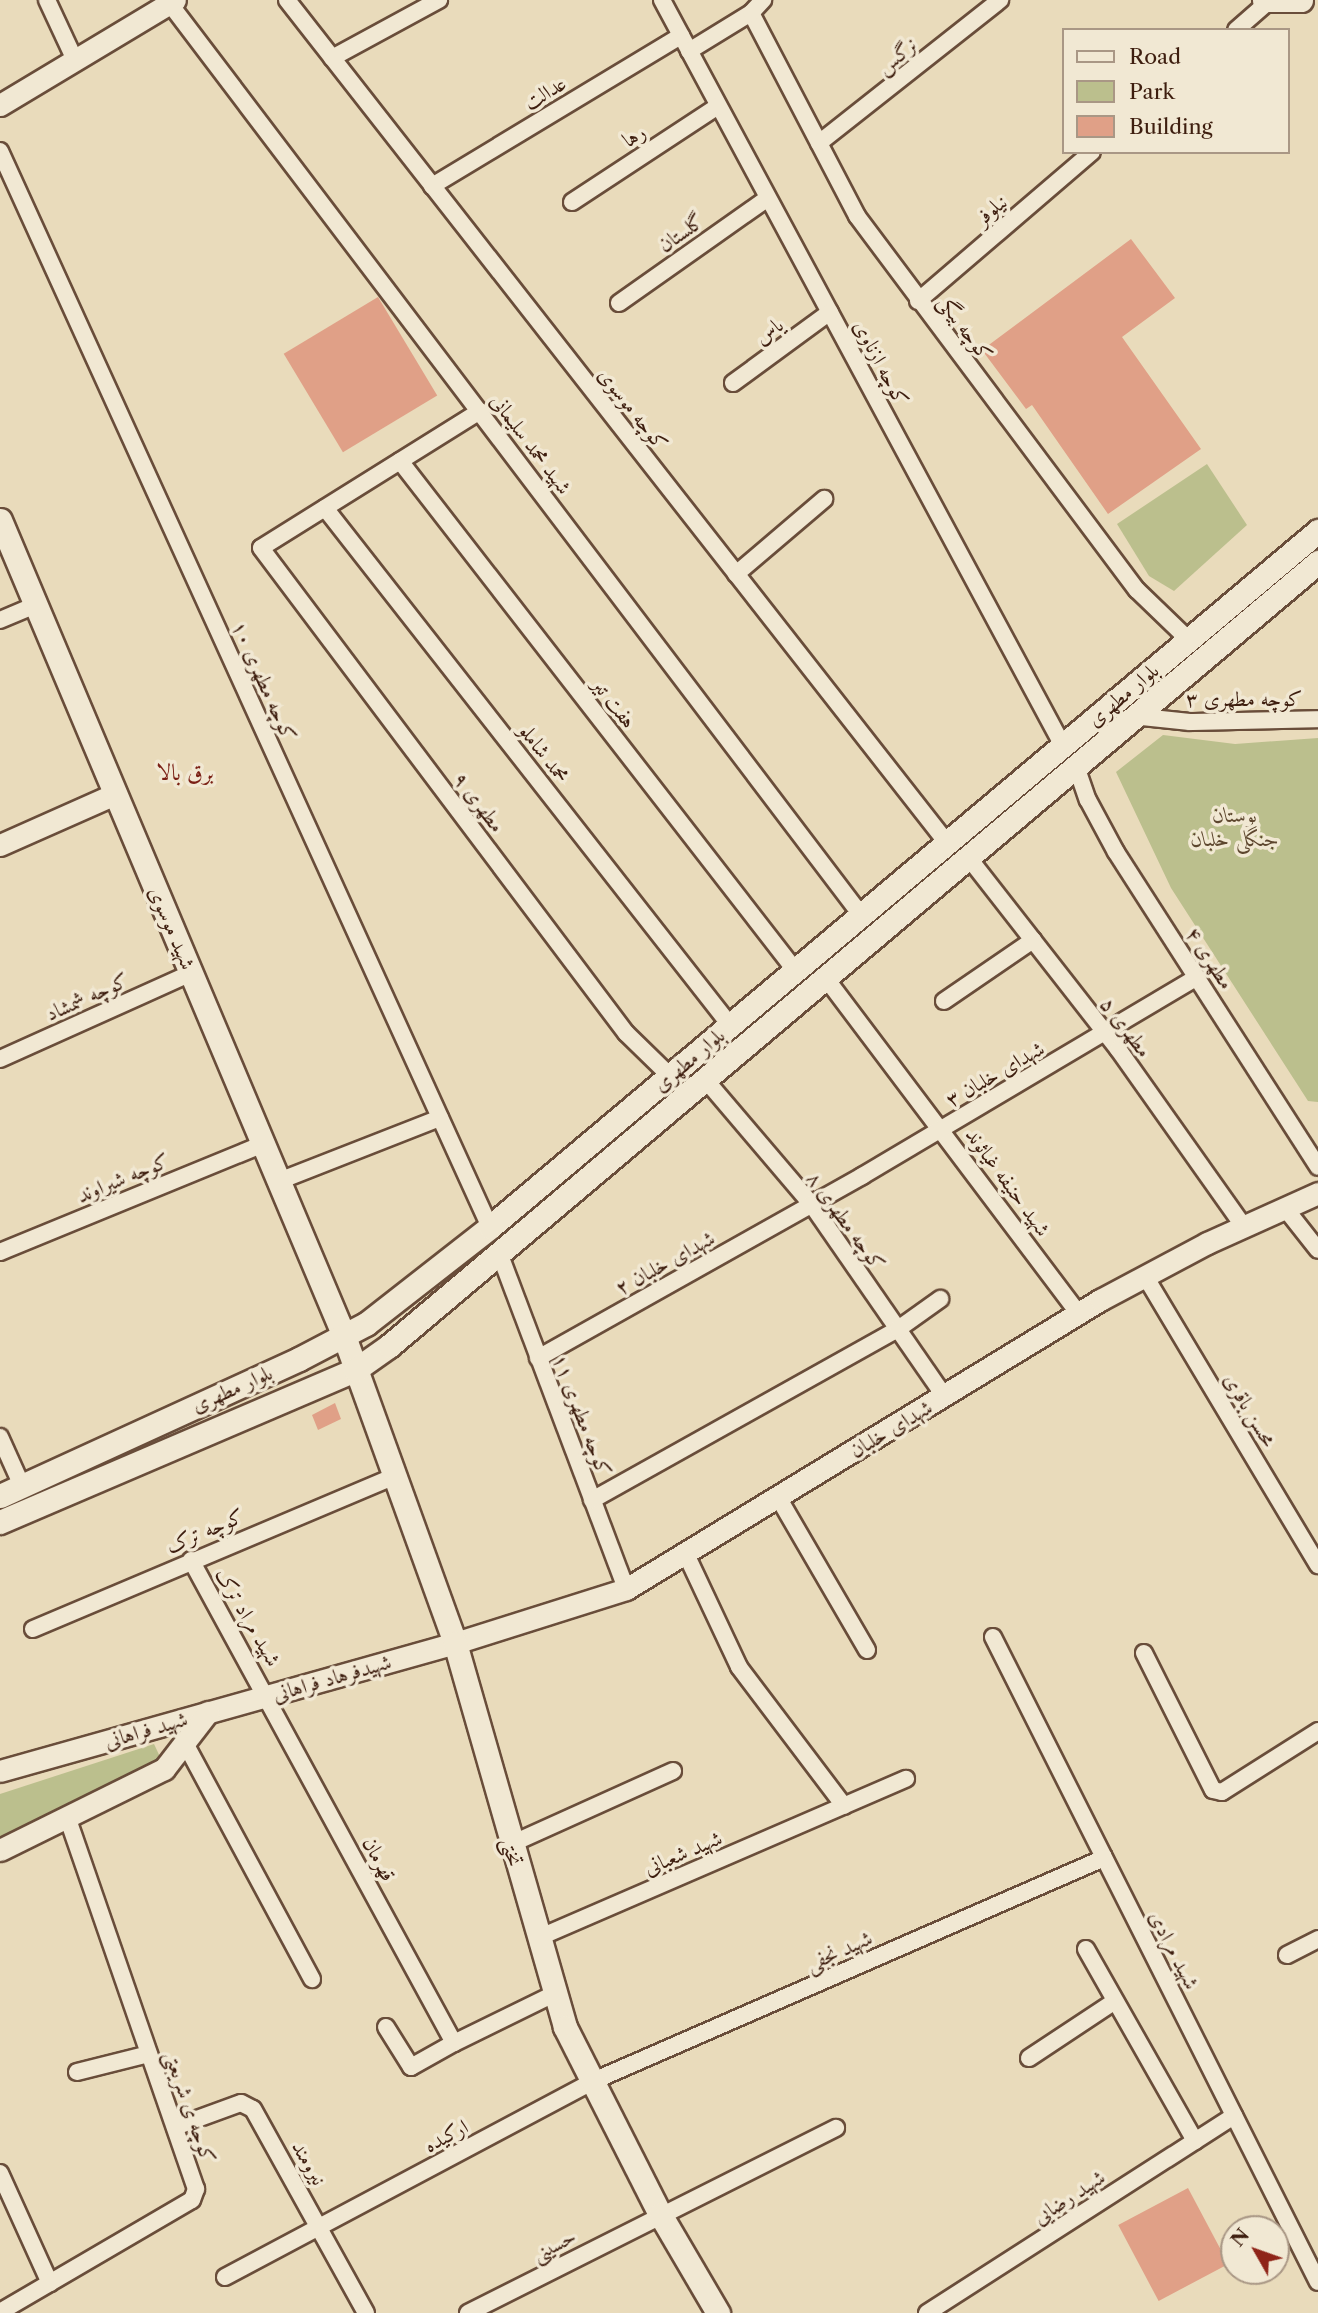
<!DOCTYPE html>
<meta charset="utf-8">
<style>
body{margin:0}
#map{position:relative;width:1318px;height:2313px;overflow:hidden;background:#e9dbbb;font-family:"Libre Caslon Text",Amiri,serif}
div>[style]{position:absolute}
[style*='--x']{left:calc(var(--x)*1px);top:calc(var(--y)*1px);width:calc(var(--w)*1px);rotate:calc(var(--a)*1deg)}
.green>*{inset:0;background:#bbbf8d}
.building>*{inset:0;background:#e0a087;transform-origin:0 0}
.roads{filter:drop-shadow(2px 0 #694d3a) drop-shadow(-2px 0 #694d3a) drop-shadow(0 2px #694d3a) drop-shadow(0 -2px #694d3a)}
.minor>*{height:16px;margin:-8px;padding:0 8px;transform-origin:8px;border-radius:8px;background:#f1e8d3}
.tertiary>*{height:21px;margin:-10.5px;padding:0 10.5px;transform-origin:10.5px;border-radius:10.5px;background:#f1e8d3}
.secondary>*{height:23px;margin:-11.5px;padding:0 11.5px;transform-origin:11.5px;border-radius:11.5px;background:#f1e8d3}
span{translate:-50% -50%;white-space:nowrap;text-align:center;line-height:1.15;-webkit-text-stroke:7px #f1e8d3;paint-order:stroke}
.street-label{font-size:21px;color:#3e1e0f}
.park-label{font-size:21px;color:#5d462e;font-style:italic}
.neighbourhood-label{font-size:23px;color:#7a1f14}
.legend{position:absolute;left:1062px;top:28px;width:228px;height:126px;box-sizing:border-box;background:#f1e8d3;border:2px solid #a99785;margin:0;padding:9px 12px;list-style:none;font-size:21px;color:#3e1e0f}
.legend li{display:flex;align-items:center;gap:14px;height:35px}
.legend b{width:35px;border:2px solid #a99785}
.north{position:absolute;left:1220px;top:2215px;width:70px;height:70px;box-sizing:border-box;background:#f1e8d3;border:2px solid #a99785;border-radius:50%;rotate:310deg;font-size:19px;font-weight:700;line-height:28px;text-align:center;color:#3e1e0f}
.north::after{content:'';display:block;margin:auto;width:24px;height:32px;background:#8f2418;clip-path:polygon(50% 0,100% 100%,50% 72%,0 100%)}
</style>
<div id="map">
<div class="green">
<i style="clip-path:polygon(1207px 464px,1247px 525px,1174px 591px,1149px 576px,1117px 524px)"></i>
<i style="clip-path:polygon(1163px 735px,1235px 744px,1318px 738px,1318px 1102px,1308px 1101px,1171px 888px,1116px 772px)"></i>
<i style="clip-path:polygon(154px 1744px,162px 1761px,0 1840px,0 1794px)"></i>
</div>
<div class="building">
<i style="clip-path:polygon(1131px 239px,1175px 298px,1122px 337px,1201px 449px,1108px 514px,1032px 405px,1026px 409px,982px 350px)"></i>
<i style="left:378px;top:297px;width:115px;height:110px;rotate:59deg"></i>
<i style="clip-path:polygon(335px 1403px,341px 1419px,318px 1430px,312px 1415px)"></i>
<i style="left:1188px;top:2188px;width:86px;height:79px;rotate:62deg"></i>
</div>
<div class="roads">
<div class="minor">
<i style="--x:47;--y:0;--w:66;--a:65"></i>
<i style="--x:167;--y:0;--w:1148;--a:52.82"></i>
<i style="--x:287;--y:0;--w:1071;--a:51.94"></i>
<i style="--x:662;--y:0;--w:847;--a:61.74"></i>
<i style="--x:751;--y:13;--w:229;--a:62.4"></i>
<i style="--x:857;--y:216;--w:467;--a:53.2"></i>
<i style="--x:1137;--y:590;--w:72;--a:43.9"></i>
<i style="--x:1236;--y:30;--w:41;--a:-41.1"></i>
<i style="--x:689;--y:51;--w:73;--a:-31.5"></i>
<i style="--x:751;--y:13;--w:18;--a:-47"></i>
<i style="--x:332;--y:58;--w:122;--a:-28.5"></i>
<i style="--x:819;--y:143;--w:231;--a:-38.3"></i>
<i style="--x:0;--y:151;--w:1182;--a:65.52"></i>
<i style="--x:432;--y:186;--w:291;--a:-31.1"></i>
<i style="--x:572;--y:202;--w:175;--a:-33.3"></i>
<i style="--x:918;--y:301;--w:229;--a:-40.6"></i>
<i style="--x:619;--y:303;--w:182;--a:-35.2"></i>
<i style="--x:733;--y:383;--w:120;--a:-36.2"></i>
<i style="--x:480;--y:411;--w:258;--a:148"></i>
<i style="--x:261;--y:548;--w:607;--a:53.04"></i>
<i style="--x:626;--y:1033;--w:62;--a:44.3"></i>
<i style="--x:400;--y:461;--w:644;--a:52.19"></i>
<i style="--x:325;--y:508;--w:657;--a:51.93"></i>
<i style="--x:736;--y:574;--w:116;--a:-40.4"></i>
<i style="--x:0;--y:620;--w:39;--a:-23"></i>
<i style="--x:1131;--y:721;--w:12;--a:-20"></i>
<i style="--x:1142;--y:717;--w:48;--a:5.9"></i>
<i style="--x:1190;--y:722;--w:128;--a:-1.3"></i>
<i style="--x:1076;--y:766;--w:36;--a:71"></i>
<i style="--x:1088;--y:800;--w:59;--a:61.7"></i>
<i style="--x:1116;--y:852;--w:374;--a:57.3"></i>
<i style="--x:968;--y:857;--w:244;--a:52"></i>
<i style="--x:1118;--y:1049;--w:218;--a:54.7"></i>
<i style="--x:825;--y:977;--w:421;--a:53"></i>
<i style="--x:944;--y:1001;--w:108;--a:-34.4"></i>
<i style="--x:0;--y:1059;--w:209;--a:-24.2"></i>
<i style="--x:704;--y:1078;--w:167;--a:49.6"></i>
<i style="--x:812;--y:1205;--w:234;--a:55.3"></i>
<i style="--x:279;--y:1181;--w:173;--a:-21.4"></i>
<i style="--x:1285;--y:1208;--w:53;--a:51.8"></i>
<i style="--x:0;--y:1252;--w:284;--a:-22.3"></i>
<i style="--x:500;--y:1255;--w:357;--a:69.3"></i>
<i style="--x:1145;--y:1276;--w:337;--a:59.1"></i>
<i style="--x:538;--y:1358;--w:372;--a:-29.3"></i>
<i style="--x:862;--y:1176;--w:390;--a:-30.7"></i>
<i style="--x:0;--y:1437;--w:54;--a:65.8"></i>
<i style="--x:778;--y:1497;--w:177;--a:59.8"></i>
<i style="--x:592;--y:1500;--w:351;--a:-29.2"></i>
<i style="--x:898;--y:1329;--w:52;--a:-35.5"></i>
<i style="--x:685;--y:1552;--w:127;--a:64.8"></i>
<i style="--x:739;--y:1667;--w:174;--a:52.9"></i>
<i style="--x:191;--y:1560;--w:550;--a:61.43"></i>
<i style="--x:454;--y:2043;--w:111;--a:-26.1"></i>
<i style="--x:33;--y:1629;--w:394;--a:-22.9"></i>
<i style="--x:993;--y:1637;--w:722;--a:63.26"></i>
<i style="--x:1144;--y:1653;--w:153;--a:63.3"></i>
<i style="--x:1213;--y:1790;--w:9;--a:13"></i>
<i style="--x:1222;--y:1792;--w:114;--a:-32.4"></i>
<i style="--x:186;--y:1745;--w:266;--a:61.7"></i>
<i style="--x:509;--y:1845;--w:180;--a:-24.3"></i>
<i style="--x:538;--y:1938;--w:401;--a:-23.4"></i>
<i style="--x:1086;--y:1949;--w:221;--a:60.4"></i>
<i style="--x:1287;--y:1955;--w:35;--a:-27"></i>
<i style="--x:386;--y:2027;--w:47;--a:58"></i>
<i style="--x:411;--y:2067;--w:49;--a:-29.2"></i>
<i style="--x:1029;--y:2058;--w:103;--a:-33.5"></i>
<i style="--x:77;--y:2072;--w:74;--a:-14"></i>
<i style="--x:175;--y:2127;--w:70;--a:-20"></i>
<i style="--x:241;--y:2103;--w:13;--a:27"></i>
<i style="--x:253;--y:2109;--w:233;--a:61"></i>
<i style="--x:0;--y:2173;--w:121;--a:65.6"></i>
<i style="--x:225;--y:2277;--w:415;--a:-28"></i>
<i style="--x:591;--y:2082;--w:560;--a:-23.59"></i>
<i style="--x:0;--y:2312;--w:222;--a:-30.3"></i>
<i style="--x:192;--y:2200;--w:12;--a:-70"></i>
<i style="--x:196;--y:2189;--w:394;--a:-109.1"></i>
<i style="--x:468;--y:2313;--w:412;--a:-26.7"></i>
<i style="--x:927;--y:2313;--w:365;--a:-32.7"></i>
</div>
<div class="tertiary">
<i style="--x:0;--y:105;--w:204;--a:-31"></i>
<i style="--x:0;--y:845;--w:126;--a:-23.9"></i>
<i style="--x:0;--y:1771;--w:473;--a:-15.7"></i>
<i style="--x:455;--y:1643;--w:179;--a:-17.5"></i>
<i style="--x:626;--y:1589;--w:555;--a:-31.37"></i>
<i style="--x:1100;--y:1300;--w:121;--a:-28"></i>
<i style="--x:1207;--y:1243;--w:122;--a:-24.2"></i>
<i style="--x:0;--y:1850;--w:183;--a:-26.3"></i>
<i style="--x:164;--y:1769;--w:72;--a:-52.3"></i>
</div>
<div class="secondary">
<i style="--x:1264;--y:0;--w:37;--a:0"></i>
<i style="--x:0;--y:520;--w:886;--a:67.14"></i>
<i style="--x:344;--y:1336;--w:326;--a:70.1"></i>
<i style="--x:455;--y:1643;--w:399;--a:74"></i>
<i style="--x:565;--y:2027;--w:210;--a:63.1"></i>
<i style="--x:660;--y:2214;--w:115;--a:59.6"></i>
<i style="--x:0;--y:1496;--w:329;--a:-24.6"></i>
<i style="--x:299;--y:1359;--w:76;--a:-27.6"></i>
<i style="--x:366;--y:1324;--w:157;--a:-38"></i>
<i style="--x:490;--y:1227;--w:1082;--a:-40.05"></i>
<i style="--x:0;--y:1522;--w:386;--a:-23.2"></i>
<i style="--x:355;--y:1370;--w:42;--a:-35.2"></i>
<i style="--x:389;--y:1346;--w:1216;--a:-40.16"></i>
</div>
</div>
<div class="street-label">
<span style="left:897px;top:56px;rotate:-38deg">نرگس</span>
<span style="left:545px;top:93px;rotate:-31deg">عدالت</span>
<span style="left:634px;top:136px;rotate:-33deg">رها</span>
<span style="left:991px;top:210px;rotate:-40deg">نیلوفر</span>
<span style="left:681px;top:233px;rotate:-35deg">گلستان</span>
<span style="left:965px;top:328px;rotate:53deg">کوچه بیگی</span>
<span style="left:769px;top:331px;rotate:-36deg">یاس</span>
<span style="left:881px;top:363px;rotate:62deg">کوچه ازناوی</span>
<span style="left:633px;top:409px;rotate:52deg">کوچه موسوی</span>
<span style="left:531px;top:444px;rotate:53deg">شهید محمد سلیمانی</span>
<span style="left:264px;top:681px;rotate:66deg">کوچه مطهری ۱۰</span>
<span style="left:1123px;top:695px;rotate:-40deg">بلوار مطهری</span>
<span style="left:1244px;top:699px">کوچه مطهری ۳</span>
<span style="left:614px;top:703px;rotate:52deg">هفت تیر</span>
<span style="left:544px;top:753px;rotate:52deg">محمد شاملو</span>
<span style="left:479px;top:802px;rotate:53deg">مطهری ۹</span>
<span style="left:172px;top:928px;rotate:67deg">شهید موسوی</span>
<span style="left:1210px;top:958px;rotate:57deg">مطهری ۴</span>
<span style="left:87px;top:997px;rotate:-24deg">کوچه شمشاد</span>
<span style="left:1126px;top:1027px;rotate:53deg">مطهری ۵</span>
<span style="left:689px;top:1060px;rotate:-40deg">بلوار مطهری</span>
<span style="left:995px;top:1074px;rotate:-30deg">شهدای خلبان ۳</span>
<span style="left:123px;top:1178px;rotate:-22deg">کوچه شیراوند</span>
<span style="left:1008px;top:1182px;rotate:54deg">شهید حنیفه غیاثوند</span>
<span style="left:846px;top:1221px;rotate:54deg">کوچه مطهری ۸</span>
<span style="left:665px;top:1263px;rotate:-29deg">شهدای خلبان ۲</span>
<span style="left:232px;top:1389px;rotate:-24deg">بلوار مطهری</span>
<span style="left:1250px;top:1410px;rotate:59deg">محسن باقری</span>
<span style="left:582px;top:1415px;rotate:69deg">کوچه مطهری ۱۱</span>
<span style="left:891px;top:1429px;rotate:-31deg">شهدای خلبان</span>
<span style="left:205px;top:1531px;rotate:-23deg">کوچه ترک</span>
<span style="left:248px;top:1617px;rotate:60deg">شهید مراد ترک</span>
<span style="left:332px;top:1678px;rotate:-16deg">شهیدفرهاد فراهانی</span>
<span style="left:146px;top:1730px;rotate:-16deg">شهید فراهانی</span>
<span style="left:512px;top:1852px;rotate:75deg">تختی</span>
<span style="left:683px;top:1853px;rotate:-23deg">شهید شعبانی</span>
<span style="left:379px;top:1859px;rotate:62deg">قهرمان</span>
<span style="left:1174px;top:1950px;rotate:63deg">شهید مرادی</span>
<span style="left:839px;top:1951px;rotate:-24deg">شهید نجفی</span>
<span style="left:190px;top:2107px;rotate:71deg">کوچه ی شریعتی</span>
<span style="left:446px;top:2136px;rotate:-28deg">ارکیده</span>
<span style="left:309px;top:2163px;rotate:60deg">نیرومند</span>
<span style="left:1069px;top:2197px;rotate:-33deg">شهید رضایی</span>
<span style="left:554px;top:2245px;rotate:-27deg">حسینی</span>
</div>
<div class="park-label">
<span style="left:1235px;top:827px">بوستان<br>جنگلی خلبان</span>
</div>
<div class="neighbourhood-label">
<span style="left:185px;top:772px">برق بالا</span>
</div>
<ul class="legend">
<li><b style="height:9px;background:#f1e8d3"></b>Road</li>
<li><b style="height:19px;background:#bbbf8d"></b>Park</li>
<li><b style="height:19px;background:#e0a087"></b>Building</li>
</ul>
<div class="north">N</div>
</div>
